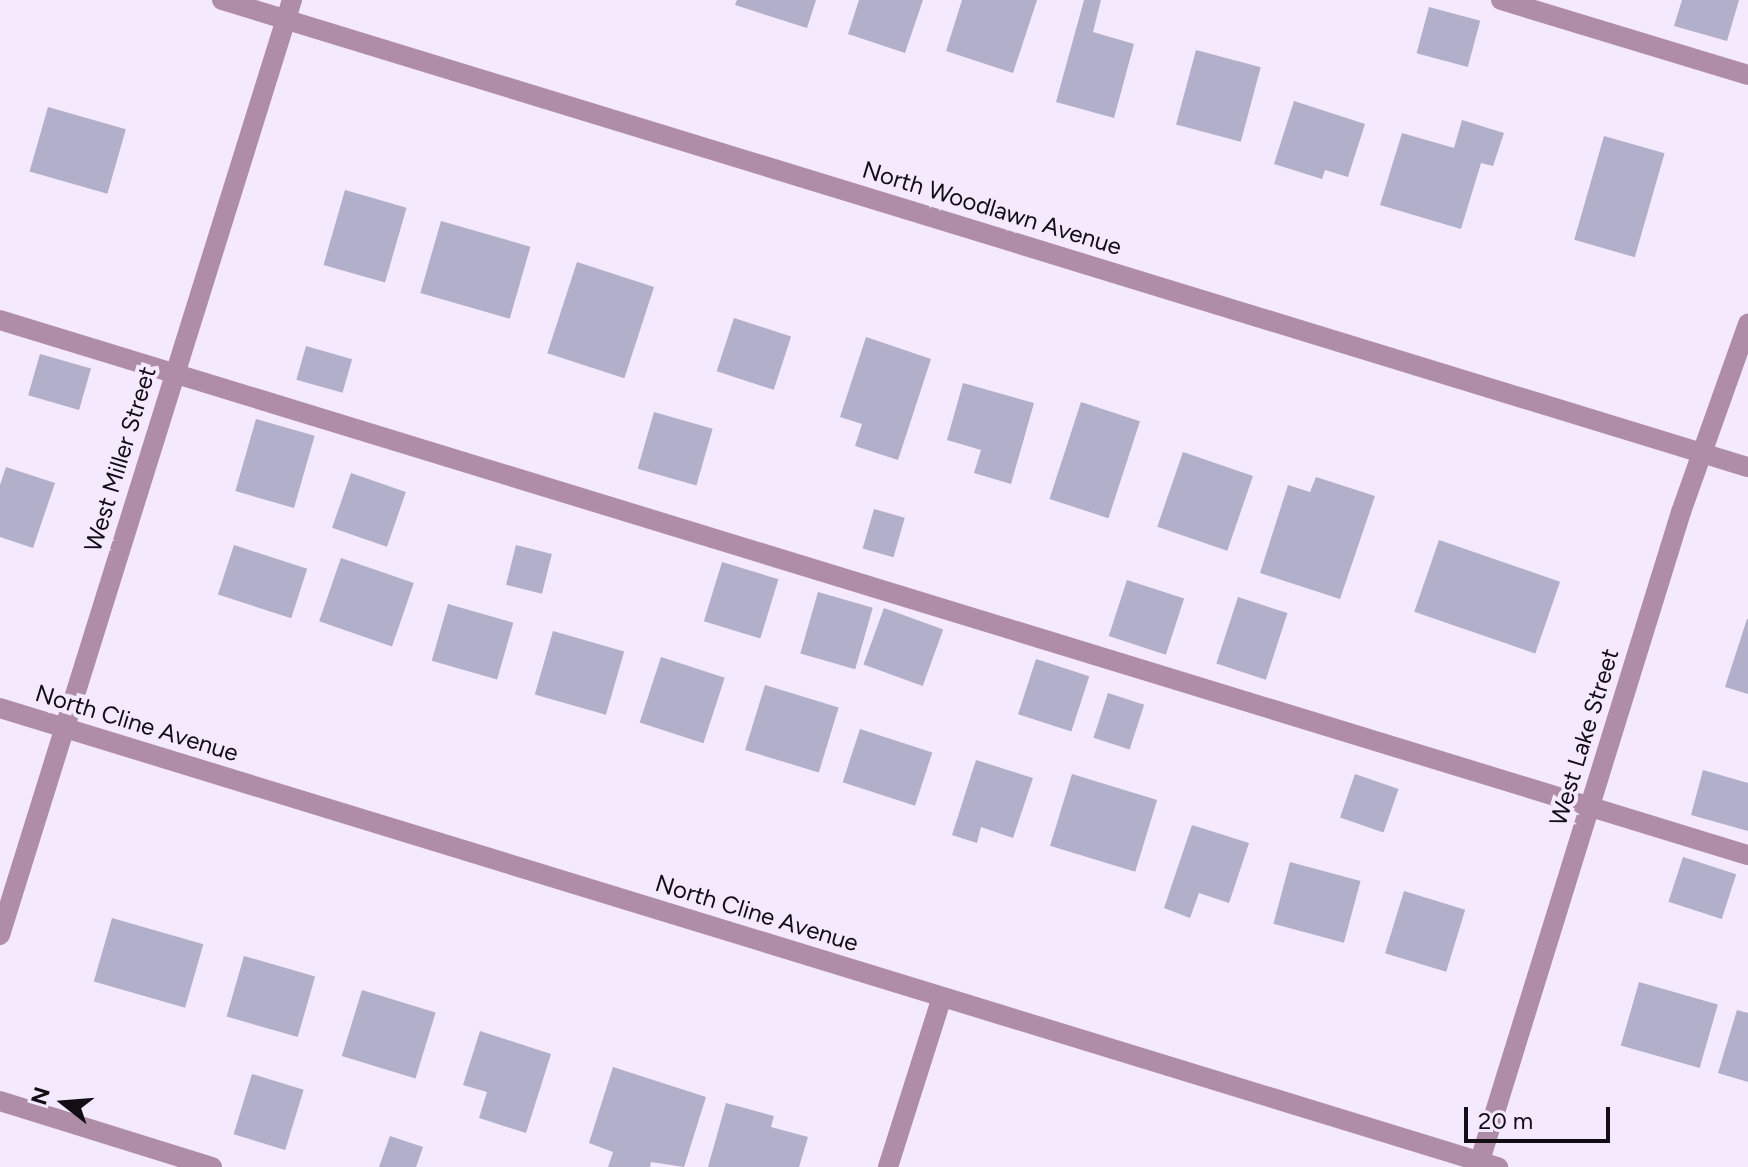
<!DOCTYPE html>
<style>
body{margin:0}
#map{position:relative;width:1748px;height:1167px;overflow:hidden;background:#f5e9fd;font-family:Figtree,sans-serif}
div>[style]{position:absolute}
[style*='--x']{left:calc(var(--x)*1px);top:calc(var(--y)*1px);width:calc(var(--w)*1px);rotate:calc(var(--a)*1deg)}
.building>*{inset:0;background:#b1afc9;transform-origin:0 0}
.service>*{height:20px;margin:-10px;padding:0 10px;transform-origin:10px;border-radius:10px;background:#b08da7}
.minor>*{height:20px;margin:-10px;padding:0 10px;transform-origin:10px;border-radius:10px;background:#b08da7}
.tertiary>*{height:20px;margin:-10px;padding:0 10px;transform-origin:10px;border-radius:10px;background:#b08da7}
span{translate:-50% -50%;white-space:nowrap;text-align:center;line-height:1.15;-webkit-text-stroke:8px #f5e9fd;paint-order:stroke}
.street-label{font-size:24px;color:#130e16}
.north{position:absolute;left:24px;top:1063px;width:80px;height:80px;-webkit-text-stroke:6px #f5e9fd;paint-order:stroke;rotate:287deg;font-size:22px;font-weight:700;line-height:32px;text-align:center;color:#130e16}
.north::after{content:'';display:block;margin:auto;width:28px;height:36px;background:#130e16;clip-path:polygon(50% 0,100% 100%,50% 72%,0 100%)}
.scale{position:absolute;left:1464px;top:1107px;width:146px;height:36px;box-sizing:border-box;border:4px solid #130e16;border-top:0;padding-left:10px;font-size:24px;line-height:28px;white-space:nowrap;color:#130e16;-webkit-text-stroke:6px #f5e9fd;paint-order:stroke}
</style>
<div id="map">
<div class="building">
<i style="clip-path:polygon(737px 0,816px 0,807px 28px,735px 5px)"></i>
<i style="clip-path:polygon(859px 0,923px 0,905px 53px,848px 34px)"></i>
<i style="clip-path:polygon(962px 0,1037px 0,1013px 73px,946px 51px)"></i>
<i style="clip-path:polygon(1084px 0,1101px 0,1093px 32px,1134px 44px,1114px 118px,1056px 102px)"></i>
<i style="clip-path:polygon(1682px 0,1739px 0,1727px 41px,1674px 26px)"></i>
<i style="left:1429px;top:7px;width:53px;height:48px;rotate:15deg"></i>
<i style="left:1196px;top:50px;width:67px;height:77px;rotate:15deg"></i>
<i style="clip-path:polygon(1294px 101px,1365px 124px,1348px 177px,1325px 170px,1322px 179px,1274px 164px)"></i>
<i style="left:48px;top:107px;width:81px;height:67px;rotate:16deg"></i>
<i style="clip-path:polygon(1462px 120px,1504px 133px,1493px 166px,1481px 163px,1461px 229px,1380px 205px,1402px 133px,1454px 148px)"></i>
<i style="left:1604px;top:136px;width:63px;height:108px;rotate:16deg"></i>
<i style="left:345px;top:190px;width:64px;height:78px;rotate:16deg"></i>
<i style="left:441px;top:221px;width:93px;height:75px;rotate:16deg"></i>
<i style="left:577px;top:262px;width:81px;height:96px;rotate:18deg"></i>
<i style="left:734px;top:318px;width:60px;height:56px;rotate:18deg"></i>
<i style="clip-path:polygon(866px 337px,931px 359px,898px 460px,855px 446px,862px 424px,840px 417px)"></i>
<i style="left:306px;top:346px;width:48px;height:35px;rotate:16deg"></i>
<i style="left:40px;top:354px;width:53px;height:43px;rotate:16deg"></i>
<i style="clip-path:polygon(963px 383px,1034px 403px,1011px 484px,974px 473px,981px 450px,947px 440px)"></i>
<i style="left:1081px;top:402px;width:62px;height:102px;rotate:18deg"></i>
<i style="left:654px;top:412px;width:61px;height:59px;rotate:16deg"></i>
<i style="left:256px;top:419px;width:61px;height:75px;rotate:16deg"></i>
<i style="left:1183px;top:452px;width:74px;height:79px;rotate:19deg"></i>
<i style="clip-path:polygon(6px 467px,55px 483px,33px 548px,0 537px,0 485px)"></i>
<i style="left:351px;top:473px;width:58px;height:58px;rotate:19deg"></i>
<i style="clip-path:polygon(1316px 477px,1375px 496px,1340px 599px,1260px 573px,1288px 485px,1310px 492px)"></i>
<i style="left:874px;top:509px;width:32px;height:41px;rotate:16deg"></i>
<i style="left:1439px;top:540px;width:128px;height:76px;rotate:19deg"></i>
<i style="left:234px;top:545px;width:77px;height:52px;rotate:18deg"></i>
<i style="left:516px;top:545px;width:37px;height:41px;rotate:14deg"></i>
<i style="left:341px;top:558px;width:77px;height:67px;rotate:19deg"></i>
<i style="left:722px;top:562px;width:59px;height:62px;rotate:17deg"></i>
<i style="left:1127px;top:580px;width:60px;height:59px;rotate:18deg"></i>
<i style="left:818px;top:592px;width:57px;height:64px;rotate:16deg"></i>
<i style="left:1238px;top:597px;width:52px;height:70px;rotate:18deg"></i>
<i style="left:448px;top:604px;width:68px;height:59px;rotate:16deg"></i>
<i style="left:884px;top:608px;width:63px;height:60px;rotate:20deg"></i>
<i style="clip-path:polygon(1747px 619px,1748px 619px,1748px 694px,1725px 687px)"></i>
<i style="left:553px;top:631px;width:74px;height:66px;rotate:16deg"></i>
<i style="left:661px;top:657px;width:67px;height:69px;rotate:18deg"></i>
<i style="left:1036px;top:659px;width:56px;height:58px;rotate:18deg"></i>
<i style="left:765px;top:685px;width:77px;height:68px;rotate:17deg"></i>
<i style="left:1108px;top:693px;width:38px;height:47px;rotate:18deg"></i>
<i style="left:860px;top:729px;width:76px;height:56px;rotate:18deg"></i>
<i style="clip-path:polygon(976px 760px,1033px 778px,1013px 838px,981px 827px,977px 843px,952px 835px)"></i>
<i style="clip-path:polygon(1703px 770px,1748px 783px,1748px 831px,1691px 815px)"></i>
<i style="left:1072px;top:774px;width:89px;height:75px;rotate:17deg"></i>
<i style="left:1355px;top:774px;width:46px;height:46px;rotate:19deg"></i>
<i style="clip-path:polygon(1192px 825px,1249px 843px,1229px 903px,1199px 893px,1190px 918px,1164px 908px)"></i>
<i style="left:1683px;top:857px;width:56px;height:47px;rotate:18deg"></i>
<i style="left:1290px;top:862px;width:73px;height:64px;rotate:15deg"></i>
<i style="left:1404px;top:891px;width:64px;height:65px;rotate:17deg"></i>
<i style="left:112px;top:918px;width:95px;height:66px;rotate:16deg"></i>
<i style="left:244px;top:956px;width:74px;height:63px;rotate:16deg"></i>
<i style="left:1639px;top:982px;width:82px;height:66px;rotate:16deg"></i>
<i style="left:362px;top:990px;width:77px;height:69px;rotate:17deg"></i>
<i style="clip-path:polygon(1737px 1010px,1748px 1013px,1748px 1082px,1718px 1073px)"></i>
<i style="clip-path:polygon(480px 1031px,551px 1054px,526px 1133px,479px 1118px,487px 1092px,463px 1085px)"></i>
<i style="clip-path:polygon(613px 1067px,706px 1097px,684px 1167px,651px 1162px,650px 1167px,608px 1167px,613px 1152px,589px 1143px)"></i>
<i style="left:252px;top:1074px;width:54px;height:63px;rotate:17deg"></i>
<i style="clip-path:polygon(726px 1103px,774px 1116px,771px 1127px,808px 1137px,799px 1167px,708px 1167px)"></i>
<i style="clip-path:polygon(390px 1136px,423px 1147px,416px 1167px,379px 1167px)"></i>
</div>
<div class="service">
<i style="--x:1501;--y:0;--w:258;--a:16.9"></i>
<i style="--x:0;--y:320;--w:1828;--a:17.02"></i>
<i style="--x:0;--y:1101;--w:222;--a:17.3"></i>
</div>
<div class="minor">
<i style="--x:222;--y:0;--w:1596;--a:17.02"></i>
<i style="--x:0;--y:935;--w:980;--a:-72.66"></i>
<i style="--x:888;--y:1167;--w:178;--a:-72.4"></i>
<i style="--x:1478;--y:1167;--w:686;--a:-72.78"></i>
<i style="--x:1681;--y:512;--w:200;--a:-70.4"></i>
</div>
<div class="tertiary">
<i style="--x:0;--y:708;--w:1567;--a:17.04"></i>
</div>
<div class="street-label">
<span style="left:992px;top:208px;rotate:17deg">North Woodlawn Avenue</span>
<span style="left:120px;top:459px;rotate:-73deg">West Miller Street</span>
<span style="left:137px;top:723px;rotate:17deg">North Cline Avenue</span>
<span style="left:1584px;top:737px;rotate:-73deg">West Lake Street</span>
<span style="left:757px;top:913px;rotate:17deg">North Cline Avenue</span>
</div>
<div class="north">N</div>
<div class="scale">20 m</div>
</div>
